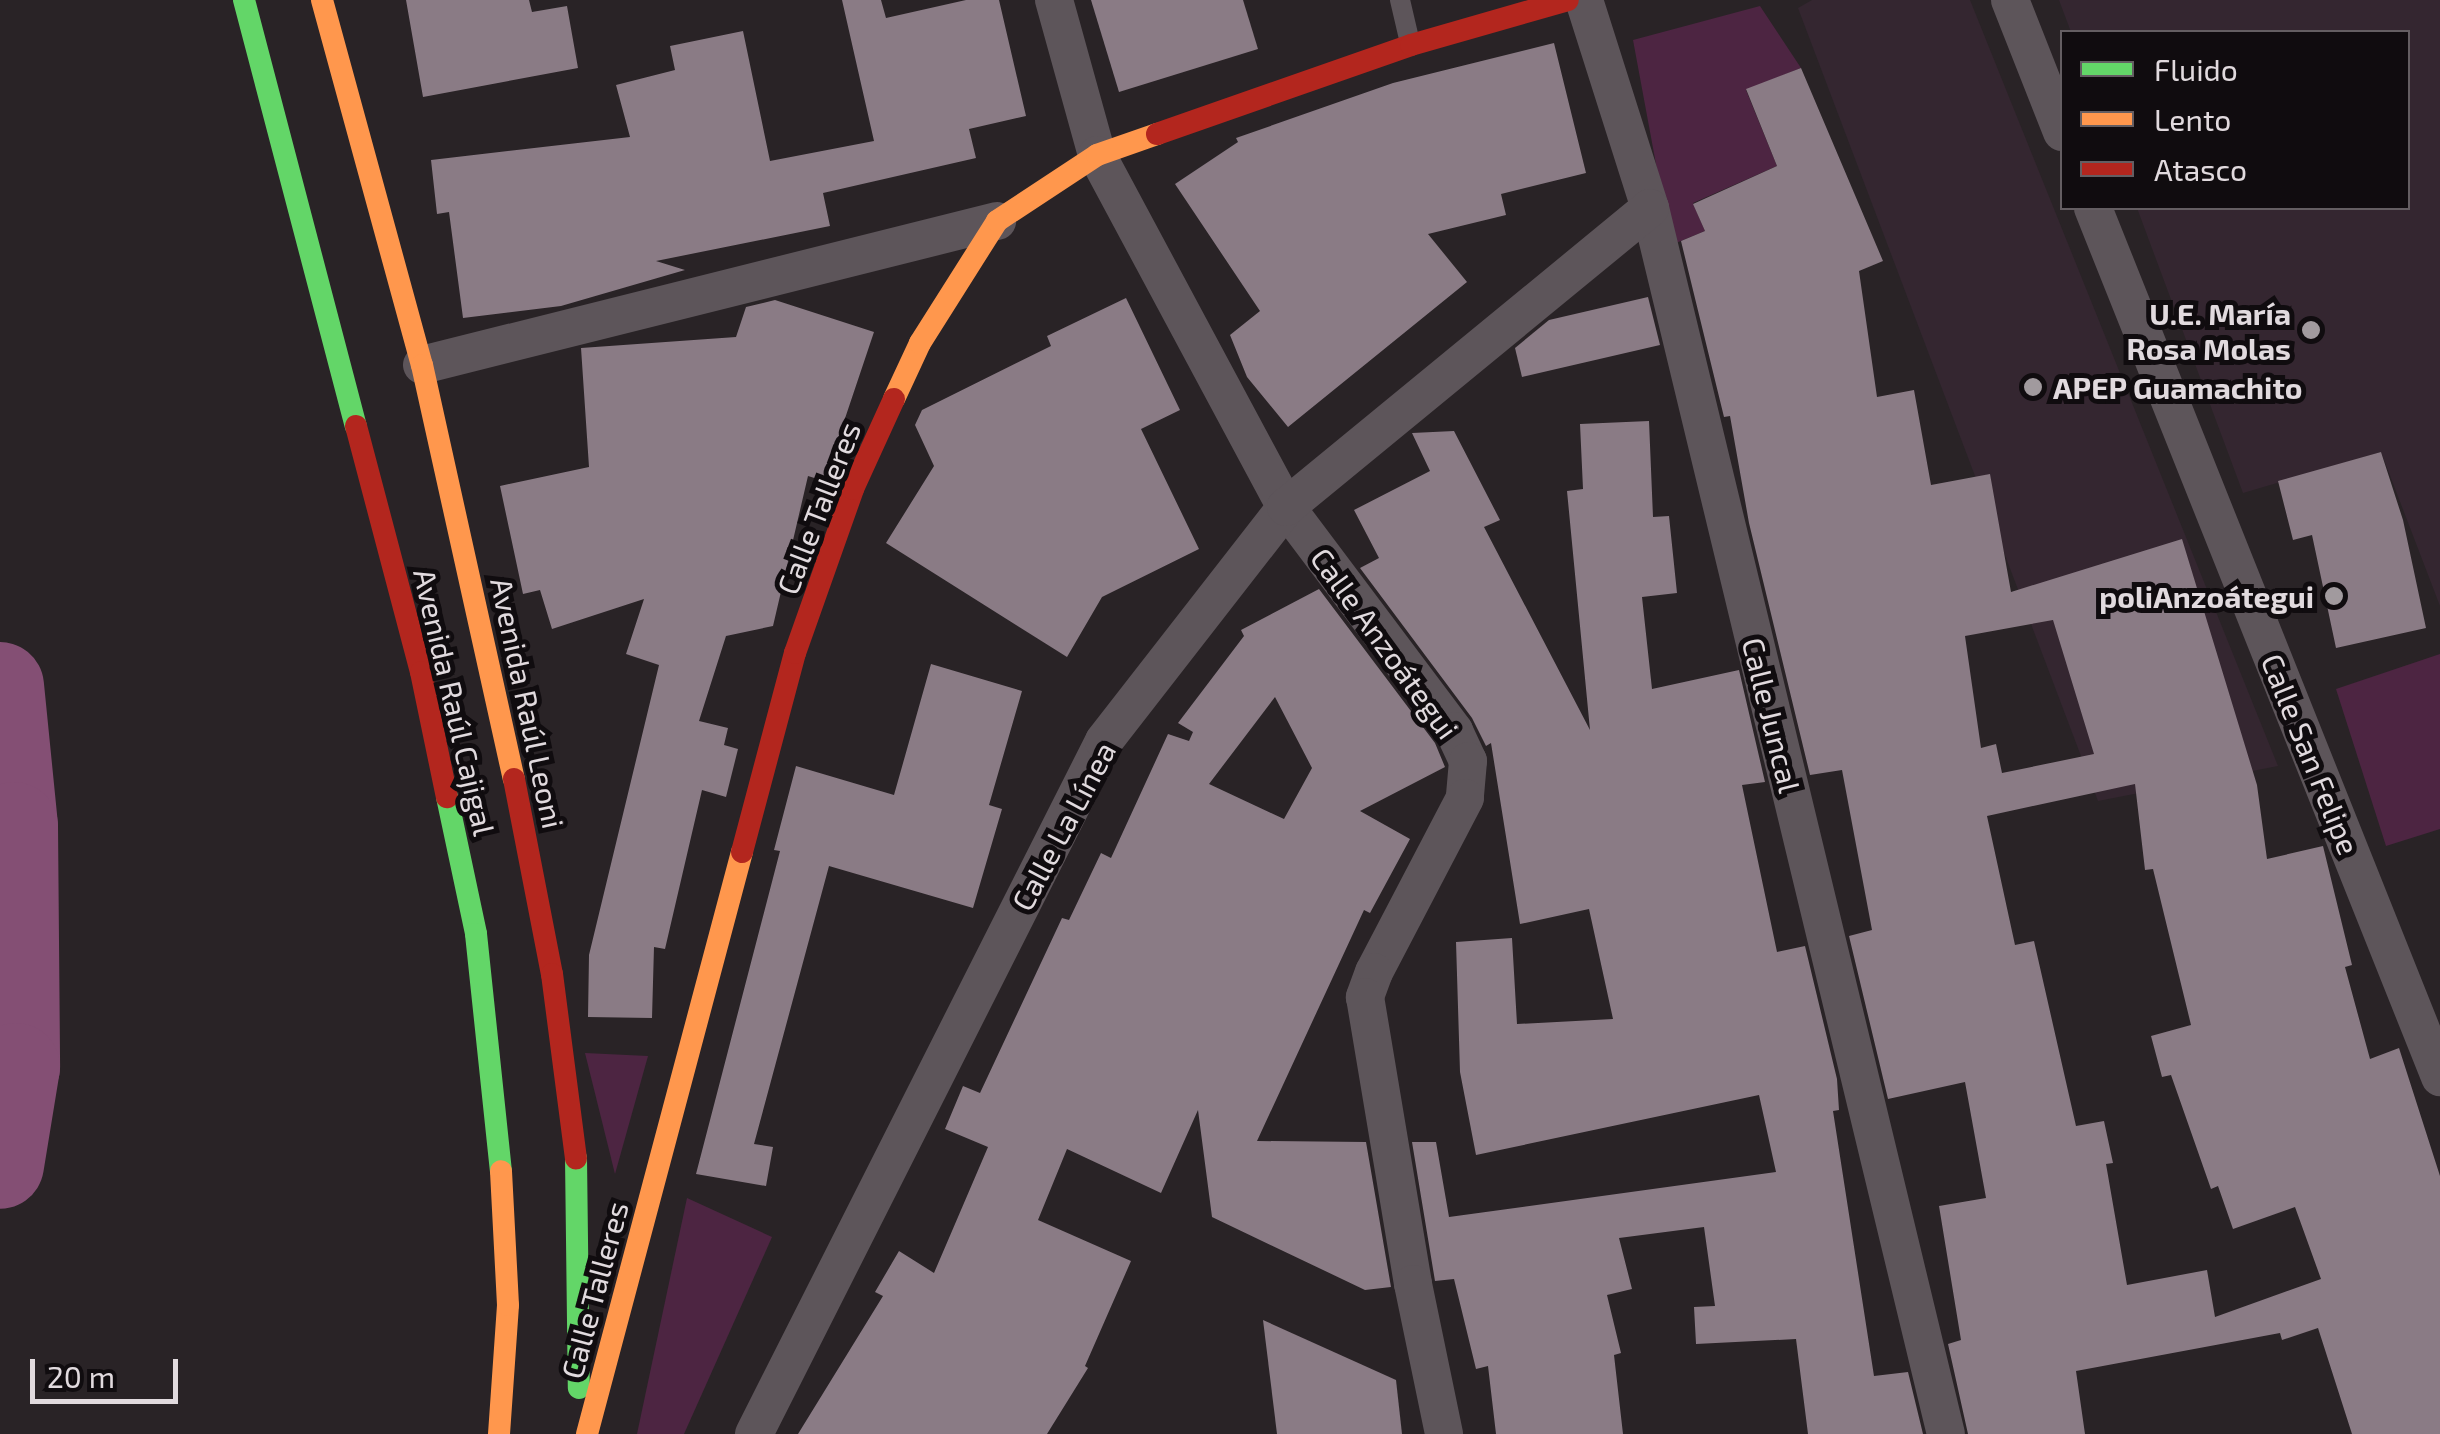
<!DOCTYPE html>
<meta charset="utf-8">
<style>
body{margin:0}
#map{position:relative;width:2440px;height:1434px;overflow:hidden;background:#292326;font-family:"Exo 2",sans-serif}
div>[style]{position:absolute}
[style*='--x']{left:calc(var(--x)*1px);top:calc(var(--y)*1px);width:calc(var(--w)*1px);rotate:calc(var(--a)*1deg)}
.built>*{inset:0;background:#342630}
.green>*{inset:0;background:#4d2542}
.river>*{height:88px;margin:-44px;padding:0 44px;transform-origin:44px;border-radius:44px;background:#844f74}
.building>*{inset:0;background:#8a7b85}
.lane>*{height:20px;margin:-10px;padding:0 10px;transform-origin:10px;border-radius:10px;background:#5d555a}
.street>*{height:38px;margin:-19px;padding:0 19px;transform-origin:19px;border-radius:19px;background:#5d555a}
.fast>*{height:22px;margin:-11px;padding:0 11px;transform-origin:11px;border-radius:11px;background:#63d668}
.slow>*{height:22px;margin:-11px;padding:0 11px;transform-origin:11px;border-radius:11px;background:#ff974d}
.jam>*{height:22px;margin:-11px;padding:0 11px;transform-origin:11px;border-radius:11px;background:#b3261e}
.dots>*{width:28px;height:28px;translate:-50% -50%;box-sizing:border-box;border:5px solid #100c0f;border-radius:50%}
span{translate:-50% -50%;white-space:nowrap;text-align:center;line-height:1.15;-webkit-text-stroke:10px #100c0f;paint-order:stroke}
.poi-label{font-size:30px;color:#e1dade;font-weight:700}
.right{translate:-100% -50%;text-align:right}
.left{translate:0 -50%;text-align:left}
.street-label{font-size:30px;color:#e1dade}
.legend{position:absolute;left:2060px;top:30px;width:350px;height:180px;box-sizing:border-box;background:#100c0f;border:2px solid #645e62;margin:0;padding:12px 18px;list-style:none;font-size:30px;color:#e1dade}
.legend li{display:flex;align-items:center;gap:20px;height:50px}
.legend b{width:50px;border:2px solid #645e62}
.scale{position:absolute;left:30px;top:1359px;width:148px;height:45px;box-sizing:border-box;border:5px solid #e1dade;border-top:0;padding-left:12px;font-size:30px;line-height:35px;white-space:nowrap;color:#e1dade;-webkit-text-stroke:8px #100c0f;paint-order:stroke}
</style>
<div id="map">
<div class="built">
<i style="clip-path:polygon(1812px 0,1970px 0,2278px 766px,2098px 801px,1798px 8px)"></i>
<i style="clip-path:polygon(2059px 0,2440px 0,2440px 606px,2381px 452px,2243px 493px,2137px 208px,2408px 208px,2408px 32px,2071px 32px)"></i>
</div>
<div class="green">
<i style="clip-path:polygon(1760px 6px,1801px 68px,1746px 90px,1777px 166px,1693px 203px,1705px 231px,1671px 245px,1633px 40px)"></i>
<i style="clip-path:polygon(2440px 654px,2440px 829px,2386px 846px,2336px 689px)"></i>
<i style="clip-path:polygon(585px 1053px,648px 1056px,615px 1174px)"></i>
<i style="clip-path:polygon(687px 1198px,772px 1237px,684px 1434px,637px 1434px)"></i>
</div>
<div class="river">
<i style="--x:0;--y:686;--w:141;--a:84.3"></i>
<i style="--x:14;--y:826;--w:241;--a:89.5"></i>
<i style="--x:16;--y:1067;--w:99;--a:99.3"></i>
</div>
<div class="building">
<i style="clip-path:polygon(406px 0,529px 0,532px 12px,567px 6px,578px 68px,423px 97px)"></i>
<i style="clip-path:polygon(842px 0,881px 0,886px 18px,966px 0,999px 0,1026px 116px,969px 129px,976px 158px,823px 193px,830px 226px,656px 261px,685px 270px,561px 306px,463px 318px,449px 212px,437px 214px,431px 160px,630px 137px,616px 85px,675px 70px,670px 46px,743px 31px,770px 161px,874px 141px)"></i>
<i style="clip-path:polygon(1091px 0,1243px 0,1258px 49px,1119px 92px)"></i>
<i style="clip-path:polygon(1554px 43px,1586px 173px,1501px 194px,1506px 215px,1428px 234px,1467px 282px,1288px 427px,1247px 377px,1230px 335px,1260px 311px,1175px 184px,1238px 142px,1236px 138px,1393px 83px)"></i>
<i style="clip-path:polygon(evenodd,1801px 68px,1883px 261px,1859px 271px,1877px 397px,1914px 390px,1931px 485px,1990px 474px,2011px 592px,2182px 539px,2257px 785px,2267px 859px,2323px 846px,2352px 965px,2345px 967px,2370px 1059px,2399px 1048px,2440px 1176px,2440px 1434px,2352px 1434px,2318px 1328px,2282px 1340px,2280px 1333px,2076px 1371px,2085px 1434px,1968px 1434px,1948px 1344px,1961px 1340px,1939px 1206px,1986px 1198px,1965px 1082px,1888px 1099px,1849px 936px,1872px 930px,1842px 770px,1810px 775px,1749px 523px,1730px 416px,1724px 417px,1681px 241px,1705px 231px,1693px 204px,1777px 166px,1746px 89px,1801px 68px,2053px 620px,2094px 754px,2002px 773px,1996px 744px,1981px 748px,1965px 636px,2053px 620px,1801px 68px,2135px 784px,2145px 870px,2153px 869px,2191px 1025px,2151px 1036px,2162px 1077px,2171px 1075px,2211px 1189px,2218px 1186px,2233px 1229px,2295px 1207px,2321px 1279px,2215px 1317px,2207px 1270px,2127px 1285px,2106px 1164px,2113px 1163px,2104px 1121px,2076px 1126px,2034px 941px,2015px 945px,1987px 816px,2135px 784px)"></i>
<i style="clip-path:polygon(1648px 297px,1660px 345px,1522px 377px,1515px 348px,1549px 320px)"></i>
<i style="clip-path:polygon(1126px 298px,1180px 410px,1141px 429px,1199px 549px,1102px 597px,1067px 657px,886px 543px,934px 466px,915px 425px,922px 410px,1051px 346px,1047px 336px)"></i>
<i style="clip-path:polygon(775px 300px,874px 332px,824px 481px,808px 476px,773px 626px,726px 636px,699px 721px,728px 728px,724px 745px,738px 749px,726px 797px,702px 790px,665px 949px,654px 947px,652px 1018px,588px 1017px,589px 955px,659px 665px,626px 654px,644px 599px,552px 629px,540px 590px,523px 594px,500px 486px,589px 467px,581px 348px,736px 337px,746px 307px)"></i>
<i style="clip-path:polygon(1649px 421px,1653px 517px,1669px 516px,1677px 593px,1642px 597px,1652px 689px,1739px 670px,1765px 782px,1742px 785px,1777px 952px,1805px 946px,1837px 1079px,1839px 1110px,1833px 1111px,1874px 1376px,1908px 1372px,1923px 1434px,1808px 1434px,1796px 1339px,1696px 1344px,1694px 1307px,1715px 1306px,1704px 1227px,1619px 1238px,1632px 1289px,1607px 1295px,1621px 1353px,1614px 1355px,1623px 1434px,1496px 1434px,1488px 1366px,1476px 1369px,1454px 1279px,1435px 1281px,1412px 1142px,1436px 1142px,1449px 1217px,1776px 1172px,1759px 1095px,1476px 1155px,1460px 1072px,1456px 942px,1512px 938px,1517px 1024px,1613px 1019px,1589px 909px,1520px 924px,1491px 743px,1486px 746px,1472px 718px,1360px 568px,1379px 558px,1354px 510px,1430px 471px,1412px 433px,1454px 431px,1500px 520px,1484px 527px,1590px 730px,1567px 491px,1583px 489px,1580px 424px)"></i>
<i style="clip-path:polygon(2381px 452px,2403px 520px,2426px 628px,2336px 648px,2312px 535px,2293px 540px,2278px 481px)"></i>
<i style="clip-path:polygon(evenodd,1319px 589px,1435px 743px,1445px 767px,1360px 811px,1410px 839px,1370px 913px,1364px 910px,1257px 1141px,1366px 1142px,1391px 1287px,1365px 1290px,1212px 1217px,1198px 1110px,1161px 1193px,1067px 1149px,1038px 1220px,1131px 1261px,1085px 1366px,1088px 1368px,1047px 1434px,798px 1434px,883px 1296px,875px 1292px,899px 1251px,934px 1273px,988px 1147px,945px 1129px,963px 1086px,980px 1093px,1062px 918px,1069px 920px,1101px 853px,1111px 858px,1168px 734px,1189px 741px,1193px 732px,1178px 723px,1244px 636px,1241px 630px,1319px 589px,1275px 697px,1312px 768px,1284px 819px,1209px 784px,1275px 697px)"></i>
<i style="clip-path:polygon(931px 664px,1022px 691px,989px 805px,1002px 809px,973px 908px,829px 866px,754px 1144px,773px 1147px,766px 1186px,696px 1174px,780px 851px,774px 850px,796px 766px,894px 795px)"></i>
<i style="clip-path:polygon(1263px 1320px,1396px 1380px,1402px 1434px,1277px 1434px)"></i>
</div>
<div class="lane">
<i style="--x:1400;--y:0;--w:44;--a:76.9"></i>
</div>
<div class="street">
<i style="--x:1054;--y:0;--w:161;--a:74.5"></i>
<i style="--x:1097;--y:155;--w:400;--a:61.8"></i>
<i style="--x:1286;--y:507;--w:280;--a:53.1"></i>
<i style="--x:1454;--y:731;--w:33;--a:65"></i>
<i style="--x:1468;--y:761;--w:37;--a:95"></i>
<i style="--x:1465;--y:798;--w:196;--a:117.6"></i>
<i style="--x:1374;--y:972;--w:27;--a:110"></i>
<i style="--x:1365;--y:997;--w:291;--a:80.5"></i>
<i style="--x:1413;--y:1284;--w:153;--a:78.3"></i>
<i style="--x:1584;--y:0;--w:218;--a:72.4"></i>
<i style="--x:1650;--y:208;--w:1261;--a:76.43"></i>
<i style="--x:2010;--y:0;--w:142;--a:68.5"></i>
<i style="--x:2093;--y:208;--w:936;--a:68.23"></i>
<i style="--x:422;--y:365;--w:593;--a:-14.06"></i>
<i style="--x:754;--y:1434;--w:776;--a:-63.2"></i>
<i style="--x:1104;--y:741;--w:296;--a:-52.1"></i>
<i style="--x:1286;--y:507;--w:471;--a:-39.4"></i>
</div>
<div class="fast">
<i style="--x:244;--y:0;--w:440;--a:75.3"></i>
<i style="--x:447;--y:797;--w:140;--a:78"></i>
<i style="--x:476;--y:934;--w:238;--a:84"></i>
<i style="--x:576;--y:1158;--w:230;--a:89.3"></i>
</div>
<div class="slow">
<i style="--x:322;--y:0;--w:378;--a:74.7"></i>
<i style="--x:422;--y:365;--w:424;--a:77.5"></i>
<i style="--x:894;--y:399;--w:62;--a:-65.1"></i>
<i style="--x:920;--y:343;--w:144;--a:-57.7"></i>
<i style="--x:997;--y:221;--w:120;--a:-33.4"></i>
<i style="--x:1097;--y:155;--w:64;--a:-19.3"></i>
<i style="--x:499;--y:1434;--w:129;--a:-86"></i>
<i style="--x:508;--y:1305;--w:134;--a:-93"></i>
<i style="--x:587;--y:1434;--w:602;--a:-75.09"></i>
</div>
<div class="jam">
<i style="--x:1157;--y:134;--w:269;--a:-19.3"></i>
<i style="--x:1411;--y:45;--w:163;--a:-16"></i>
<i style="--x:356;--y:426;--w:254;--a:75.2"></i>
<i style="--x:421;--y:672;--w:128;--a:78.3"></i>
<i style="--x:514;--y:779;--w:199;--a:79"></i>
<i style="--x:552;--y:974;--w:186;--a:82.6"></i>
<i style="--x:742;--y:852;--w:206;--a:-75.1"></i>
<i style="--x:795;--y:653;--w:174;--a:-70.5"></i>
<i style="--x:853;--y:489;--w:99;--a:-65.5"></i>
</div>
<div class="dots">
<i style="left:2311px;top:330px;background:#a19a9e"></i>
<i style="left:2033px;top:387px;background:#a19a9e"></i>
<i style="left:2334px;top:596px;background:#a19a9e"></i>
</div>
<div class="poi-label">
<span class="right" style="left:2291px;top:330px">U.E. María<br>Rosa Molas</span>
<span class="left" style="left:2053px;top:387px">APEP Guamachito</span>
<span class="right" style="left:2314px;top:596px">poliAnzoátegui</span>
</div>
<div class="street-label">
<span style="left:818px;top:508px;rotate:-69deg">Calle Talleres</span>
<span style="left:1385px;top:643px;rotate:54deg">Calle Anzoátegui</span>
<span style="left:455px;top:702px;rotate:77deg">Avenida Raúl Cajigal</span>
<span style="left:528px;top:703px;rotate:78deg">Avenida Raúl Leoni</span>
<span style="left:1772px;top:715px;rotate:76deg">Calle Juncal</span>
<span style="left:2311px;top:754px;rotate:68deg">Calle San Felipe</span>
<span style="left:1063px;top:826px;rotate:-62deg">Calle La Línea</span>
<span style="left:594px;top:1290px;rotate:-75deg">Calle Talleres</span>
</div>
<ul class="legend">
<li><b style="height:12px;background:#63d668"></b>Fluido</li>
<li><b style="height:12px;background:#ff974d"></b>Lento</li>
<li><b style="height:12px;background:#b3261e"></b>Atasco</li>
</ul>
<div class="scale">20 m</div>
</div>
